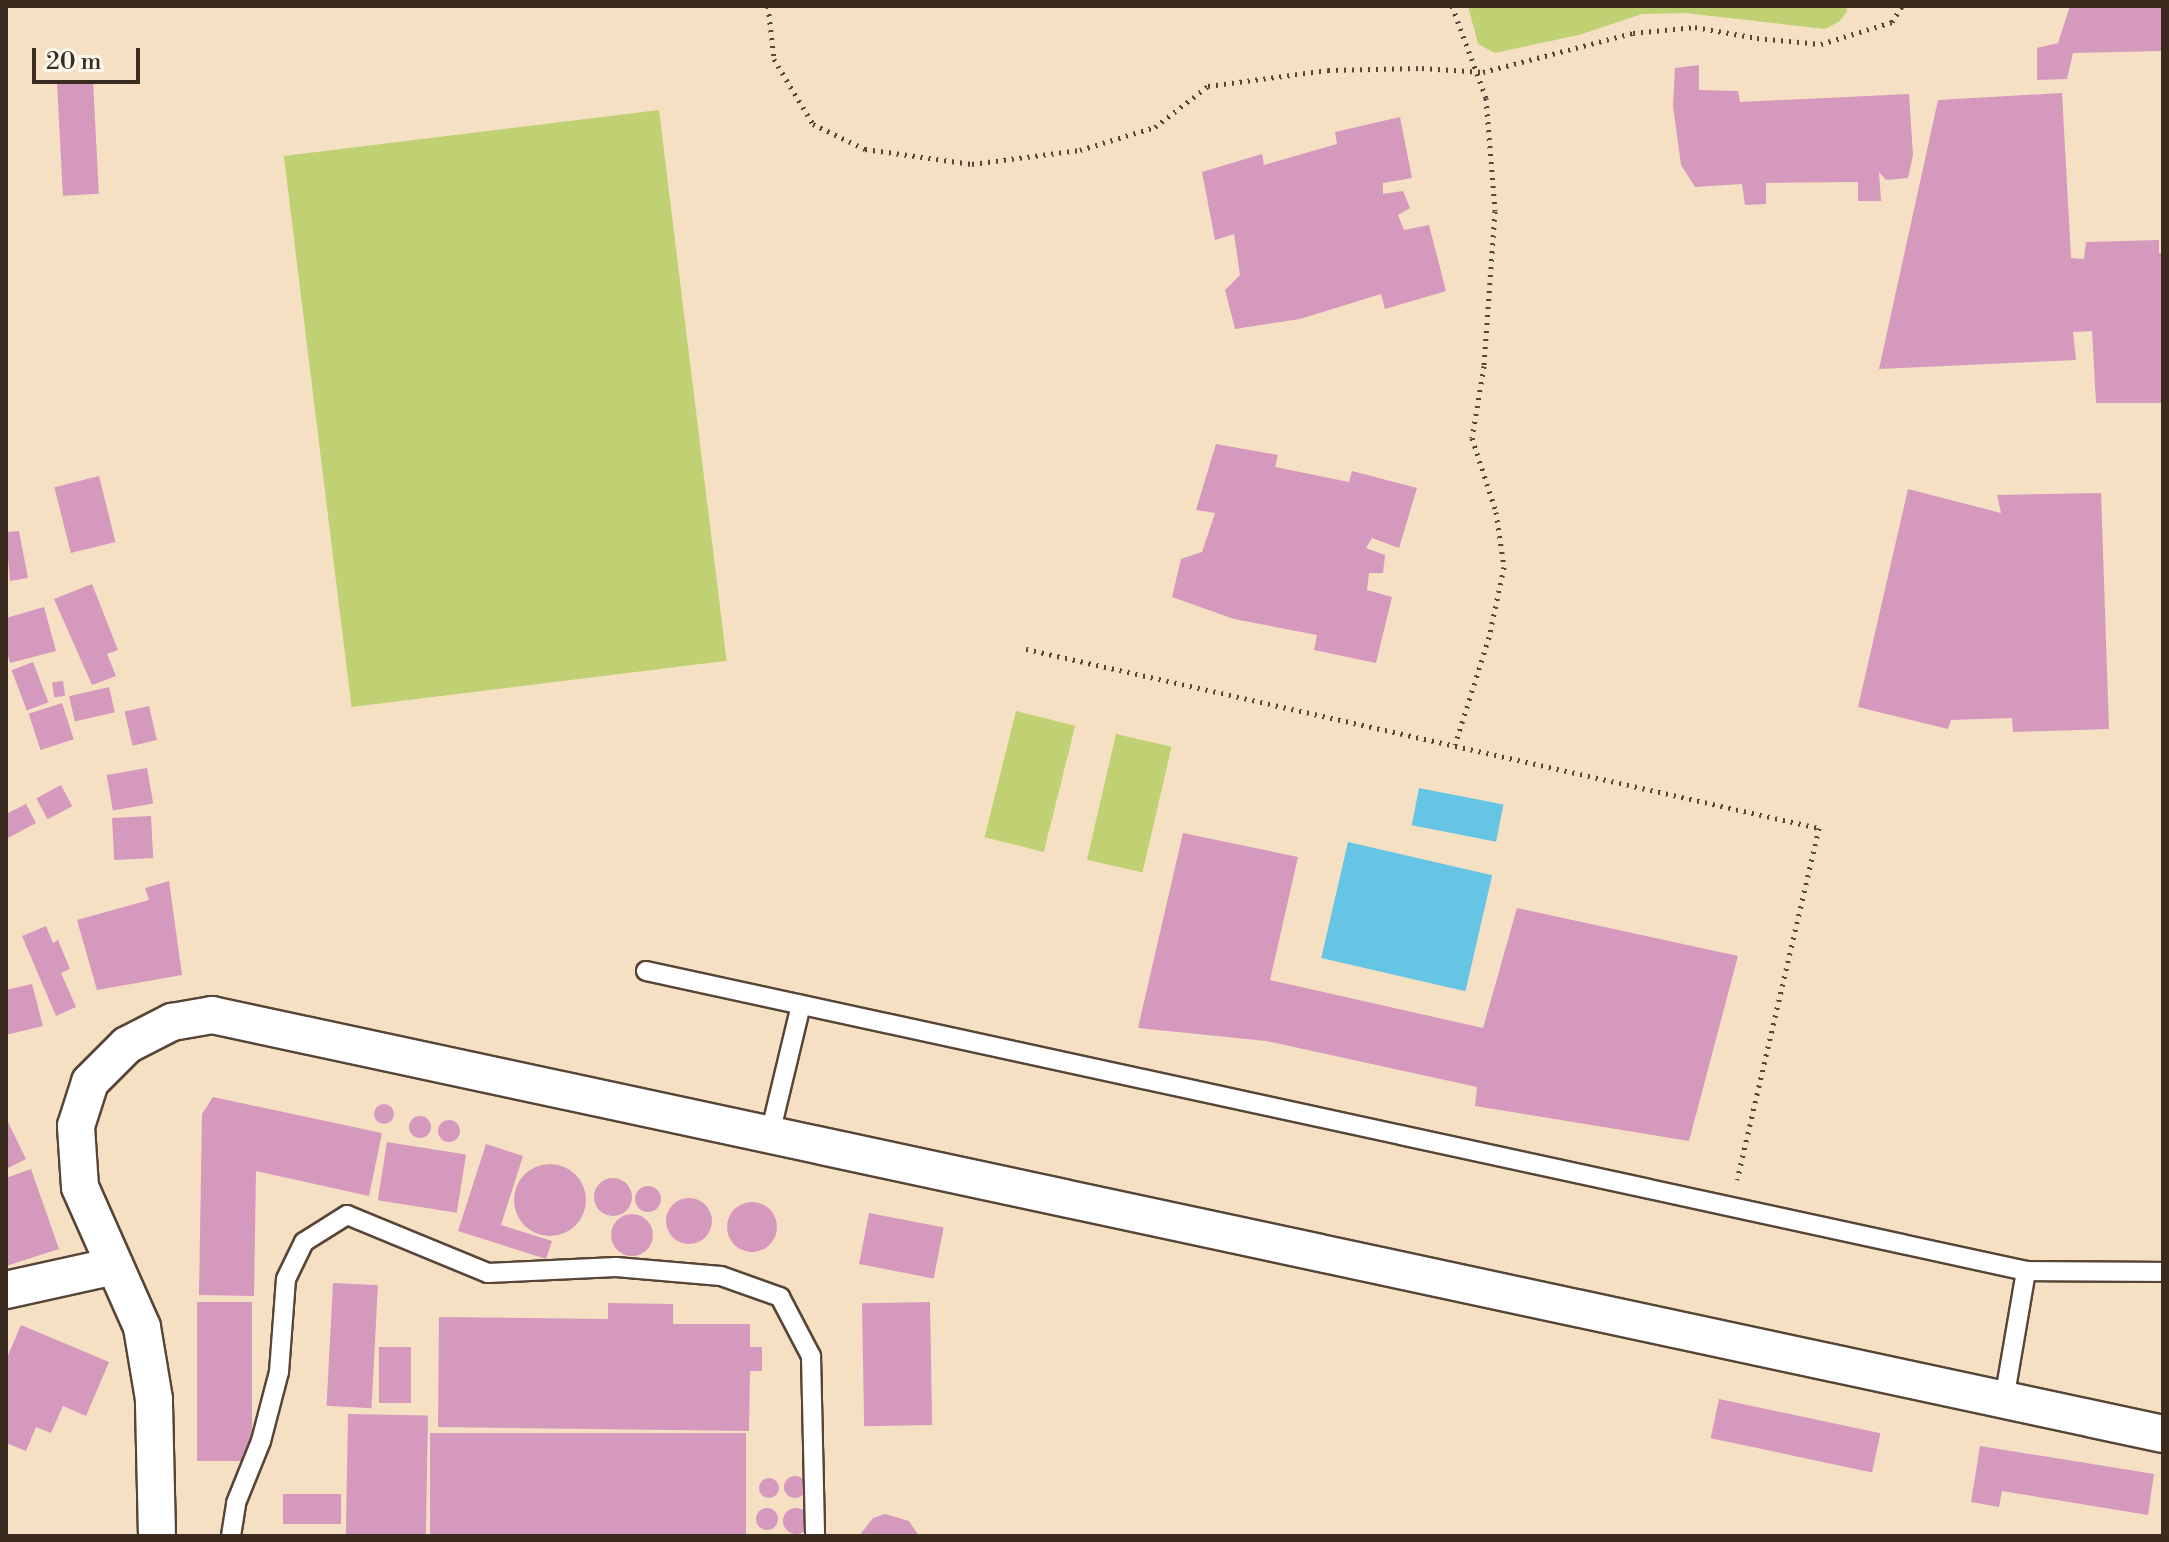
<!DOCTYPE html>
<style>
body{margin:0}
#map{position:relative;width:2169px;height:1542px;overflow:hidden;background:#f5e0c4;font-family:"Libre Bodoni",serif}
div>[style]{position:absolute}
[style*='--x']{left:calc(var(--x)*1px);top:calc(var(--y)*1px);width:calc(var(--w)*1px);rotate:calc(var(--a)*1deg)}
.green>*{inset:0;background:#c0d173;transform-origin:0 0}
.water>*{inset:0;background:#66c5e4;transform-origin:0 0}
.building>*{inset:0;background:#d599bd;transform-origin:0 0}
.round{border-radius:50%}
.path>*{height:5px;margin-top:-2.5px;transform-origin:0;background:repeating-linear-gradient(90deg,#574537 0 2px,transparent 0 8px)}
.roads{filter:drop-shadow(2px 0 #574537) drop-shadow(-2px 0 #574537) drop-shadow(0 2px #574537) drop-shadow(0 -2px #574537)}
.lane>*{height:18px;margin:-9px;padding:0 9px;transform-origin:9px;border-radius:9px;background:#fff}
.street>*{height:36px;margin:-18px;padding:0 18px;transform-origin:18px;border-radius:18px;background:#fff}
span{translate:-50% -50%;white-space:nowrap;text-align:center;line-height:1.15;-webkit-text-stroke:7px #fbf7ec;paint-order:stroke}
.frame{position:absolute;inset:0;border:8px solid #3b2a1e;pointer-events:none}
.scale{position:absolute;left:32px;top:48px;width:108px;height:36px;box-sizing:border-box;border:4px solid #3b2a1e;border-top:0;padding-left:10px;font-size:24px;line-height:28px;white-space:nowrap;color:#3b2a1e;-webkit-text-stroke:6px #fbf7ec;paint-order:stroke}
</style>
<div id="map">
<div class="green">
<i style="clip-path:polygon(1468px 6px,1846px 6px,1847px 11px,1840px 21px,1825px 29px,1685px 13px,1642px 14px,1579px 35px,1495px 53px,1478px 44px)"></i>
<i style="left:659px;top:110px;width:555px;height:378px;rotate:83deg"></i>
<i style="left:1016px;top:711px;width:61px;height:130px;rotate:14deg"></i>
<i style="left:1116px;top:734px;width:57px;height:129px;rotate:13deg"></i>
</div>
<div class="water">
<i style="left:1419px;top:788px;width:86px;height:38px;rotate:11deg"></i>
<i style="left:1348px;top:842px;width:148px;height:119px;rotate:13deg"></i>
</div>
<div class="building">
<i style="clip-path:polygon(2070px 6px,2163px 6px,2163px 51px,2073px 53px,2067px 79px,2037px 80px,2037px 48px,2058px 43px)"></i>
<i style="clip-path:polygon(1699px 65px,1699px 90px,1738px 91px,1740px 102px,1909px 94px,1913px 155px,1908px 178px,1886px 180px,1879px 172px,1881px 201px,1858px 201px,1858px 182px,1766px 183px,1766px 204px,1745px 205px,1742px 184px,1695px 187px,1681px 165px,1673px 106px,1675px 68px)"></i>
<i style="left:93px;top:82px;width:112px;height:36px;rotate:87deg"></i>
<i style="clip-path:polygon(2062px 93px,2071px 258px,2084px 259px,2086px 242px,2159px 240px,2159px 253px,2163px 253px,2163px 403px,2096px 403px,2092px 331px,2073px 332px,2076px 360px,1879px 369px,1938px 100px)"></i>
<i style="clip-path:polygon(1400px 117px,1412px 178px,1383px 183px,1383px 194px,1403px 191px,1410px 208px,1398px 215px,1404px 230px,1429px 225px,1446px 291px,1385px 309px,1381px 294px,1300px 319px,1235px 329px,1225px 290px,1240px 275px,1234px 234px,1215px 240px,1202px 172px,1262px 154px,1264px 165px,1337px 144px,1335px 132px)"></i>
<i style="clip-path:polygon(1216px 444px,1278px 455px,1275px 467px,1349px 482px,1352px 471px,1417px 488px,1399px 548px,1372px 538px,1366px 548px,1385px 555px,1383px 573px,1369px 573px,1367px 590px,1392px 597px,1376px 663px,1314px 650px,1317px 635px,1234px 619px,1172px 597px,1181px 559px,1202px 552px,1215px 513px,1196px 510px)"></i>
<i style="left:99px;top:476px;width:68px;height:46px;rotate:76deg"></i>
<i style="clip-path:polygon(1908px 489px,2001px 513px,1997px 495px,2101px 493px,2109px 729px,2013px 732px,2012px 718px,1951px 720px,1948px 729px,1858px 707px)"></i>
<i style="clip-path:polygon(19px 531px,28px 578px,10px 581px,6px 532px)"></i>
<i style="clip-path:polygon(92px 584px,118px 650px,107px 654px,116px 676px,92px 685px,54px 599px)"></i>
<i style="clip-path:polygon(44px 607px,56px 651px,10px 663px,6px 649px,6px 618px)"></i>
<i style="left:33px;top:662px;width:43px;height:23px;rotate:69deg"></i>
<i style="left:63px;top:681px;width:15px;height:11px;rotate:82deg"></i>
<i style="left:109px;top:687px;width:26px;height:41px;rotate:77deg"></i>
<i style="left:62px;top:703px;width:38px;height:35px;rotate:72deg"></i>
<i style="left:149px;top:706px;width:35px;height:25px;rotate:77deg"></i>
<i style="left:147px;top:768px;width:36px;height:41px;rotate:80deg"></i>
<i style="left:61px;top:785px;width:24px;height:28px;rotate:62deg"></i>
<i style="clip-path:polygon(26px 804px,36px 823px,6px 839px,6px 814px)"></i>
<i style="left:151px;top:816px;width:42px;height:39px;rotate:87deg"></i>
<i style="clip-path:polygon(1183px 833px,1298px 857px,1270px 980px,1483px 1028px,1517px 908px,1738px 956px,1689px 1141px,1475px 1106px,1477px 1087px,1266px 1041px,1138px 1028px)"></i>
<i style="clip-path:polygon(169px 881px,182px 975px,97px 990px,77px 920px,149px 900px,145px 888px)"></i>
<i style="clip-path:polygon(46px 926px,53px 943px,58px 940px,70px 969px,61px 973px,76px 1007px,56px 1016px,22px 936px)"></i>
<i style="clip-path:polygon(32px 984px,43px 1026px,6px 1035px,6px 990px)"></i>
<i style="clip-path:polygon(213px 1097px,382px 1133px,369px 1196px,256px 1171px,254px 1296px,199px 1295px,202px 1114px)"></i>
<i class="round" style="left:374px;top:1104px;width:20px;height:20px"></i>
<i class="round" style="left:409px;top:1116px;width:22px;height:22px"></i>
<i style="clip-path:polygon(6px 1118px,26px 1159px,6px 1169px)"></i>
<i class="round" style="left:438px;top:1120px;width:22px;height:22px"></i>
<i style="left:387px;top:1142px;width:80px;height:59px;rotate:9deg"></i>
<i style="clip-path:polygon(486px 1144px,523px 1156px,501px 1225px,552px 1241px,546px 1259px,458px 1231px)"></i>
<i class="round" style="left:514px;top:1164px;width:72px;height:72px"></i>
<i style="clip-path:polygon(31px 1169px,59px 1249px,6px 1266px,6px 1178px)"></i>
<i class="round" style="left:594px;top:1178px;width:38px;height:38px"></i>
<i class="round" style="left:635px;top:1186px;width:26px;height:26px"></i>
<i class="round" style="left:666px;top:1198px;width:46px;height:46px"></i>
<i class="round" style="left:727px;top:1202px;width:50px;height:50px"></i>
<i style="left:869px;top:1213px;width:76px;height:52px;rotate:11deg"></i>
<i class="round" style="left:611px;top:1214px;width:42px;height:42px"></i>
<i style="left:333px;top:1283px;width:45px;height:123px;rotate:3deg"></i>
<i style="left:197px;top:1302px;width:55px;height:159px"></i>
<i style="left:930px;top:1302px;width:123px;height:68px;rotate:89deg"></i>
<i style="clip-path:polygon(608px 1303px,673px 1304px,673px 1324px,750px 1324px,750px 1347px,762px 1347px,762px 1371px,750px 1371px,749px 1431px,438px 1427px,439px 1317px,608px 1319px)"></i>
<i style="clip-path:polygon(21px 1325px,109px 1362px,86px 1416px,63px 1406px,51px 1433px,36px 1427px,26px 1451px,6px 1443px,6px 1360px)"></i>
<i style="left:379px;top:1347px;width:32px;height:56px"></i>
<i style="left:1719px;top:1399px;width:165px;height:40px;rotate:12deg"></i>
<i style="left:348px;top:1414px;width:80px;height:122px;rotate:1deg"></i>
<i style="left:430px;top:1433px;width:316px;height:103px"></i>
<i style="clip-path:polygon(1980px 1446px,2154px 1474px,2148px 1515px,2002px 1491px,1999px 1507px,1971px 1502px)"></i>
<i class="round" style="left:784px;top:1476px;width:22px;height:22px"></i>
<i class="round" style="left:759px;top:1478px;width:20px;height:20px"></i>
<i style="left:283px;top:1494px;width:58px;height:30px"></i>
<i class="round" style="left:783px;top:1508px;width:26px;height:26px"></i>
<i class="round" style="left:756px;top:1508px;width:22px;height:22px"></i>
<i style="clip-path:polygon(885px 1514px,909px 1521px,919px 1536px,859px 1536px,873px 1518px)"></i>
</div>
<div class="path">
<i style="--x:768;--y:6;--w:53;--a:83.5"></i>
<i style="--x:774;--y:59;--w:76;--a:59"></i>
<i style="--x:813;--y:124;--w:58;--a:25.7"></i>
<i style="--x:865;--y:149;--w:108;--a:8"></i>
<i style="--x:972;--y:164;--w:109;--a:-7.4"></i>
<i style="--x:1080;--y:150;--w:78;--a:-17"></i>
<i style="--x:1155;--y:127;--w:67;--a:-37.7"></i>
<i style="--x:1208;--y:86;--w:121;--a:-7.6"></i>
<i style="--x:1328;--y:70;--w:94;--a:-1.2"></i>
<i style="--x:1422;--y:68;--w:61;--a:3.8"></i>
<i style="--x:1483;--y:72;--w:155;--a:-14.6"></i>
<i style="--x:1633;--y:33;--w:62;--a:-5.5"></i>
<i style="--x:1695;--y:27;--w:63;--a:10.1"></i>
<i style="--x:1757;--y:38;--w:64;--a:5.4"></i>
<i style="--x:1821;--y:44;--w:74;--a:-17.2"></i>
<i style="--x:1892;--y:22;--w:19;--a:-58"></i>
<i style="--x:1452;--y:6;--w:98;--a:69.7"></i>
<i style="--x:1486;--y:98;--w:113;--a:85.4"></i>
<i style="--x:1495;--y:211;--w:155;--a:94.1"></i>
<i style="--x:1484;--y:366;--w:73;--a:99.5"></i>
<i style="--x:1472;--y:438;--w:78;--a:72"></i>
<i style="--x:1496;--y:512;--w:56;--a:81.7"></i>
<i style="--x:1504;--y:567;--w:72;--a:102.1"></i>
<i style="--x:1489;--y:637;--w:113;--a:107.5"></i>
<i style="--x:1026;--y:649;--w:813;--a:12.72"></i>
<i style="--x:1819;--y:828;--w:361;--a:103.1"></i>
</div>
<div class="roads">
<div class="lane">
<i style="--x:646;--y:971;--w:1412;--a:12.26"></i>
<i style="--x:2026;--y:1271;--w:137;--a:0.4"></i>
<i style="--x:770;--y:1134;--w:133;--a:-76.5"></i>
<i style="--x:2004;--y:1400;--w:131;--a:-80.3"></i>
<i style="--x:231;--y:1536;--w:33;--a:-81"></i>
<i style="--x:236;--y:1503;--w:67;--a:-68"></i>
<i style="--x:261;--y:1441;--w:71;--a:-75.4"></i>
<i style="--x:279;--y:1372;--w:93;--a:-85.7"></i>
<i style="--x:286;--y:1279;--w:41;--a:-64.1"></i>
<i style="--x:304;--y:1242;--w:51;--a:-32.1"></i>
<i style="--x:347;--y:1215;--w:152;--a:22.4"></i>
<i style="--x:488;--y:1273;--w:128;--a:-2.7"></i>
<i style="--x:616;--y:1267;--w:105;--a:4.9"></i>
<i style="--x:721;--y:1276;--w:63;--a:19.6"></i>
<i style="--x:780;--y:1297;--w:67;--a:62.3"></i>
<i style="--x:811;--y:1356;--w:180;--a:88.7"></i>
</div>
<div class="street">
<i style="--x:6;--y:1290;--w:111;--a:-12.5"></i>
<i style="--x:157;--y:1536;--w:137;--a:-91.3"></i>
<i style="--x:154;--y:1399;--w:73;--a:-99.5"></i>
<i style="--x:142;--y:1327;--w:153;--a:-113.9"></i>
<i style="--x:80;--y:1187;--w:61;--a:-93.8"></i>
<i style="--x:76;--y:1126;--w:46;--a:-72.3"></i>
<i style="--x:90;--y:1082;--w:52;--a:-45"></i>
<i style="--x:127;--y:1045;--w:51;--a:-27.1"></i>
<i style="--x:172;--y:1022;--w:41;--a:-9.9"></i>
<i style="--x:212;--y:1015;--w:1995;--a:12.12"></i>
</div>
</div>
<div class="frame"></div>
<div class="scale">20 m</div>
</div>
